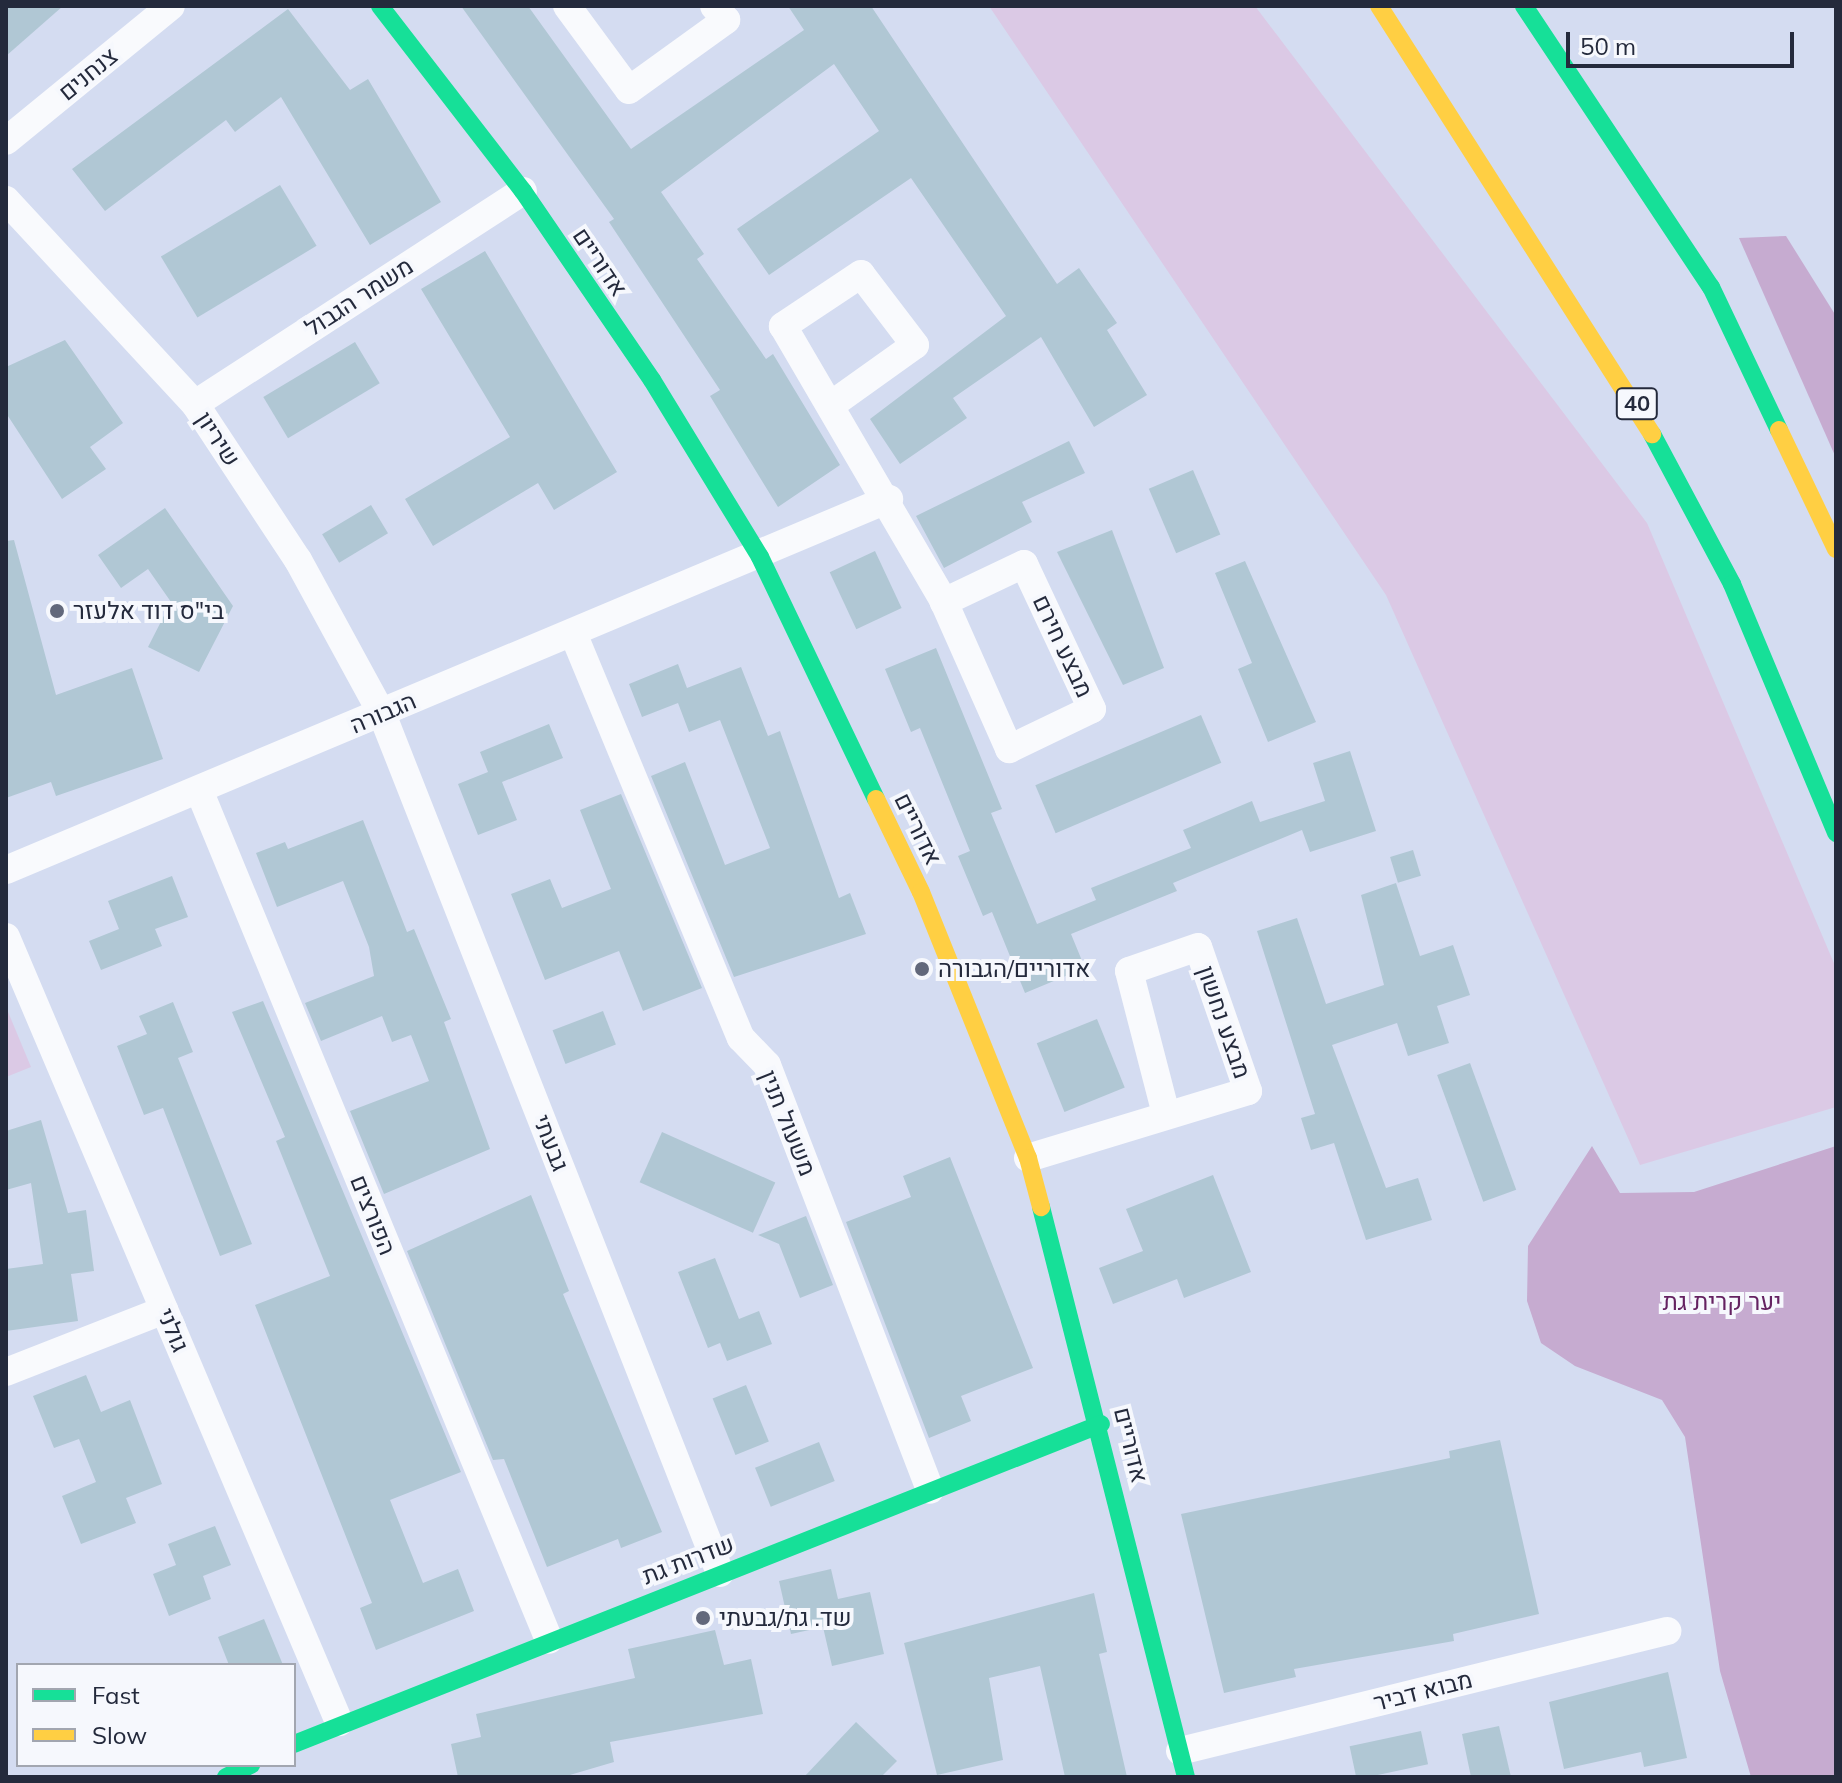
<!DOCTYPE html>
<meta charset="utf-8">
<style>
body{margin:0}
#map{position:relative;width:1842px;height:1783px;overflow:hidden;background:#d4dcf1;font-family:Mulish,Heebo,sans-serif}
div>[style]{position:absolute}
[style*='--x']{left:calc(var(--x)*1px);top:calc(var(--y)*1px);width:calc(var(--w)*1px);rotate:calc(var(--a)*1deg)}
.green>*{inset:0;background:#dbc9e5}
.forest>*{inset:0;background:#c6abd0}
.building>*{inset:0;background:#b0c7d4;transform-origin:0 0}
.street>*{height:28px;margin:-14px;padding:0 14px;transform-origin:14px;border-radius:14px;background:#f9fafd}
.fast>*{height:18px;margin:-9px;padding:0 9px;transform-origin:9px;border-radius:9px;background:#16e098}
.slow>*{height:18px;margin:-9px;padding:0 9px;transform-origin:9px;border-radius:9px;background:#ffcf43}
.dots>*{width:22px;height:22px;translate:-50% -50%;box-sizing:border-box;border:4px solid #f6f8fd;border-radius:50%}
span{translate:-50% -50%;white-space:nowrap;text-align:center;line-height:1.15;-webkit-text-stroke:8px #f6f8fd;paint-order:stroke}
.shield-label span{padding:2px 6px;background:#f6f8fd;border:2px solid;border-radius:6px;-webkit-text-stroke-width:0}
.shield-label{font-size:22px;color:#242a3c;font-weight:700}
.street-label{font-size:24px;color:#242a3c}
.poi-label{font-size:24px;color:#242a3c}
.left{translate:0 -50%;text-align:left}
.park-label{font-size:24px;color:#642261}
.frame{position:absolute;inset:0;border:8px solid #242a3c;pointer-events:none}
.legend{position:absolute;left:16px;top:1663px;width:280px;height:104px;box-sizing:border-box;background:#f6f8fd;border:2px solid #a2a6b0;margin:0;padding:10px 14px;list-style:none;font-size:24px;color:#242a3c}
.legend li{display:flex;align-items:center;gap:16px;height:40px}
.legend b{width:40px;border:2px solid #a2a6b0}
.scale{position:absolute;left:1566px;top:32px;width:228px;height:36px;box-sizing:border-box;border:4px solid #242a3c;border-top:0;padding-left:10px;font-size:24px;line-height:28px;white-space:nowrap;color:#242a3c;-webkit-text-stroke:6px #f6f8fd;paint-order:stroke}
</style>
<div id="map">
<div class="green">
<i style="clip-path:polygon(989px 6px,1255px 6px,1647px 523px,1836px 968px,1836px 1107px,1640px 1165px,1386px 595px)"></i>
<i style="clip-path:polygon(6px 1007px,31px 1067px,6px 1077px)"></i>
</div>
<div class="forest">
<i style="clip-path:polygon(1786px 236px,1836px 316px,1836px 458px,1739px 238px)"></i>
<i style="clip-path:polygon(1592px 1146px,1620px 1193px,1694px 1192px,1836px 1146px,1836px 1777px,1751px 1777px,1720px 1671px,1685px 1437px,1662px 1400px,1575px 1366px,1541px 1343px,1527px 1301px,1528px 1246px)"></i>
</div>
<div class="building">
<i style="clip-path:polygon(6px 6px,63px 6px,6px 56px)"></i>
<i style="clip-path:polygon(461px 6px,528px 6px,631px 149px,804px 30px,788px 6px,871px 6px,1057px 284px,1079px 268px,1117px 323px,1107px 330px,1147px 395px,1094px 427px,1041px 337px,953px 398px,967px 418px,900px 464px,870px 419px,1006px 316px,911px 178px,769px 275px,737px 229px,879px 131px,834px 64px,661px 192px,704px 254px,697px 259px,766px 359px,773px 354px,840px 465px,778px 507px,710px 396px,720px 390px,609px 222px,614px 219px)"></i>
<i style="clip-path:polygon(288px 9px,350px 90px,368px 79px,441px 202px,370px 245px,281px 97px,235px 132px,226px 120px,105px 211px,72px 169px)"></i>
<i style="left:280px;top:185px;width:71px;height:139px;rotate:59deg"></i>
<i style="clip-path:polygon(485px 251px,617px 472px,554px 510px,538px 483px,433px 546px,405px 499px,510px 437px,421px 289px)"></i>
<i style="clip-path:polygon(65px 340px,123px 423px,90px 447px,106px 469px,62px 499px,6px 413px,6px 367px)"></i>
<i style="left:355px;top:342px;width:48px;height:107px;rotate:59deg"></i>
<i style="clip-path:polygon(1069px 441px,1085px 473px,1022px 502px,1032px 522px,944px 568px,916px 516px)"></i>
<i style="left:1193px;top:470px;width:70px;height:48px;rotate:67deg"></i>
<i style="left:371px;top:505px;width:33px;height:57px;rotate:59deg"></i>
<i style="clip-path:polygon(165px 508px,233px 606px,199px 672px,148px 647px,171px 602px,148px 569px,121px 588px,98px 555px)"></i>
<i style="clip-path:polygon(1112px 530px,1164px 668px,1123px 685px,1057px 552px)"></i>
<i style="clip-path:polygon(14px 540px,56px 695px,132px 668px,163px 759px,56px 796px,51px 782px,6px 798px,6px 541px)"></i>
<i style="left:875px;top:551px;width:63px;height:50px;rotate:65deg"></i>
<i style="clip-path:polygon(1245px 561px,1316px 722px,1268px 742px,1238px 669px,1252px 663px,1215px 573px)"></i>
<i style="clip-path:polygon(936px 648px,1002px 809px,991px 813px,1037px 924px,1096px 900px,1091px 888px,1191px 848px,1183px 830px,1252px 801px,1260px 822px,1325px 801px,1313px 763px,1350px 751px,1376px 831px,1310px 852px,1302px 830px,1173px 883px,1177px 891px,1071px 934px,1085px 968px,1025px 993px,992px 912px,983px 916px,958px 856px,970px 851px,920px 728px,911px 732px,885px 669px)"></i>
<i style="clip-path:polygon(678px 664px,687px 688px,741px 667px,768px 736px,780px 731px,839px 898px,850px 893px,866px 934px,734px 977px,651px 776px,685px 762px,725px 865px,770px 848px,720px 720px,689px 732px,678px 703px,642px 717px,629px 684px)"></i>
<i style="left:1201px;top:715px;width:52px;height:180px;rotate:67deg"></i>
<i style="clip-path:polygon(549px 724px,563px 758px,502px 782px,517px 820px,478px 835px,458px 784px,488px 772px,480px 752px)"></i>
<i style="clip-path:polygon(621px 794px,702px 988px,643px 1011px,619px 951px,545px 980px,511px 894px,550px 879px,562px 908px,611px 889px,580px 810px)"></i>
<i style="clip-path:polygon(363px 820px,407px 932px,414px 929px,451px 1019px,444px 1022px,490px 1149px,384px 1194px,350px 1111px,429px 1081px,411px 1035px,392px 1042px,382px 1016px,321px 1041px,305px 1003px,374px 976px,369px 947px,343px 881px,277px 907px,256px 853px,285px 842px,288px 849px)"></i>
<i style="left:1413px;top:850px;width:27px;height:24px;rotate:73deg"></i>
<i style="clip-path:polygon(172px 876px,188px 917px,155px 929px,162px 946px,101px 970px,89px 941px,119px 929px,108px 901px)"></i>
<i style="clip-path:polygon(1396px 883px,1420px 956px,1453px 945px,1470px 995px,1437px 1006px,1449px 1043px,1408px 1056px,1397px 1023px,1332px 1045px,1386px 1188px,1418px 1178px,1432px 1220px,1366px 1240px,1334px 1143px,1311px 1150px,1301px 1118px,1315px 1114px,1257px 931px,1297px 918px,1326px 1004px,1384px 985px,1361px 895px)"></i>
<i style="clip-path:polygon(263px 1001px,461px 1472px,390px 1500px,423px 1583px,458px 1569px,474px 1611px,376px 1650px,360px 1608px,372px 1603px,255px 1305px,330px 1276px,276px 1141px,285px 1137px,232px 1012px)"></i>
<i style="clip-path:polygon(173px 1002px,193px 1052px,178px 1058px,252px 1244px,220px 1256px,163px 1108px,144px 1115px,117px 1046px,147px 1034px,139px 1016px)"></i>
<i style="left:603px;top:1011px;width:36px;height:54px;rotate:69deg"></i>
<i style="left:1097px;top:1019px;width:74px;height:65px;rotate:68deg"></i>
<i style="left:1470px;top:1063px;width:135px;height:35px;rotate:70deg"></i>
<i style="clip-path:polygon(41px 1120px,68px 1213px,86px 1210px,94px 1271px,71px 1274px,78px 1321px,6px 1331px,6px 1269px,43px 1264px,31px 1183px,6px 1190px,6px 1131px)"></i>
<i style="left:662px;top:1132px;width:124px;height:55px;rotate:24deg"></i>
<i style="clip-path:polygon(950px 1157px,1033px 1368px,961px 1396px,971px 1421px,929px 1438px,846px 1222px,911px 1197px,903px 1176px)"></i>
<i style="clip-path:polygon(1213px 1175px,1251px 1272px,1184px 1298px,1177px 1279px,1113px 1304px,1099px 1268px,1143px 1251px,1126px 1209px)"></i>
<i style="clip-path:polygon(531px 1195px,569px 1291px,563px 1294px,662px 1532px,621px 1548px,618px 1539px,547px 1567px,504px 1459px,493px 1460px,407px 1251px)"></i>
<i style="clip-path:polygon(806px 1216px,833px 1285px,800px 1298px,779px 1244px,758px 1235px)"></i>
<i style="clip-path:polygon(715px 1258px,739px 1319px,759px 1311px,772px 1344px,727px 1361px,720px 1343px,708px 1348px,678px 1272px)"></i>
<i style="clip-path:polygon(86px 1375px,101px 1412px,130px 1400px,162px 1484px,126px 1498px,136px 1523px,81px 1544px,62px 1496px,96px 1482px,79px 1439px,54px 1448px,33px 1396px)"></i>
<i style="left:746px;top:1385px;width:61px;height:36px;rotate:68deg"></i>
<i style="clip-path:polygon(1500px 1440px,1539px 1614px,1453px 1634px,1454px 1641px,1294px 1669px,1296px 1677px,1224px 1693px,1181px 1514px,1450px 1458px,1449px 1451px)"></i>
<i style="left:819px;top:1442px;width:42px;height:69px;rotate:68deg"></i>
<i style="clip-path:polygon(215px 1526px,231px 1565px,203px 1576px,211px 1599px,169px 1616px,153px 1574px,176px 1565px,168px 1544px)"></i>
<i style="clip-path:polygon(831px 1569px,838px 1599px,870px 1592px,884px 1654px,832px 1666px,823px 1627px,791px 1634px,779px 1581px)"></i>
<i style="clip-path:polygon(1094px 1593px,1107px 1652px,1099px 1654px,1127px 1777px,1065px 1777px,1040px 1666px,989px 1678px,1003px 1760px,937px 1775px,904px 1643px)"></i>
<i style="clip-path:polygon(264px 1619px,283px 1665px,229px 1665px,218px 1637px)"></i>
<i style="clip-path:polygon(715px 1630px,724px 1665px,751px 1659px,763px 1714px,610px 1742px,614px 1762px,563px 1777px,458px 1777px,451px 1744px,481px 1737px,476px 1714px,635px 1678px,628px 1649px)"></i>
<i style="clip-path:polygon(1668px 1672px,1687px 1758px,1644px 1767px,1641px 1752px,1564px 1769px,1549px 1702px)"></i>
<i style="clip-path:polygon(856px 1722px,897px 1761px,881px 1777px,804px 1777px)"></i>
<i style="clip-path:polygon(1499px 1726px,1511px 1777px,1471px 1777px,1462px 1734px)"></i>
<i style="left:1421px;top:1731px;width:34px;height:73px;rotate:78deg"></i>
</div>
<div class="street">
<i style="--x:567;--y:6;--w:104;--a:53.6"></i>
<i style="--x:629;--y:90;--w:120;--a:-35.8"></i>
<i style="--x:726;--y:20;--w:18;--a:-131"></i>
<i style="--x:6;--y:141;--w:213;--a:-39.3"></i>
<i style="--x:6;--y:200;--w:278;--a:47.2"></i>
<i style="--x:195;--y:404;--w:187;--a:56.6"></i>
<i style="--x:298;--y:560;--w:175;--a:61.4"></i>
<i style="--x:382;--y:714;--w:923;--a:68.52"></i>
<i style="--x:195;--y:404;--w:391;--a:-33"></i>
<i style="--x:831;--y:405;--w:103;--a:-35.5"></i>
<i style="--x:915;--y:345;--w:89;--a:-127.3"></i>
<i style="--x:861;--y:274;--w:94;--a:146.3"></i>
<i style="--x:783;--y:326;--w:320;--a:59.7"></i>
<i style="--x:944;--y:602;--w:161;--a:66.1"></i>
<i style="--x:1009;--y:749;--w:92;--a:-25.7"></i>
<i style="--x:1092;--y:709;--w:160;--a:-115.1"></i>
<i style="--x:1024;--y:564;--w:89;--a:154.6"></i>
<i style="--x:573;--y:633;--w:438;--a:67.5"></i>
<i style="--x:741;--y:1038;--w:37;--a:46"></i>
<i style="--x:767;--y:1065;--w:455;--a:69"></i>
<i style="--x:199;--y:790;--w:919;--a:67.62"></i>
<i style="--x:6;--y:870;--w:958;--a:-22.79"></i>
<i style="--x:6;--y:937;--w:853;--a:67.01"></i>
<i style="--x:1028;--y:1158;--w:230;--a:-16.9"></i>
<i style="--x:1248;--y:1091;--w:152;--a:-109.1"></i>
<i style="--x:1198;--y:947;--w:73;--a:160.8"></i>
<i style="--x:1129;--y:971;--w:148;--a:75.5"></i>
<i style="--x:6;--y:1372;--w:170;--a:-21.4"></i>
<i style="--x:1180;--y:1751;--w:502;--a:-13.84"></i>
</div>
<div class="fast">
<i style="--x:380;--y:6;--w:234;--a:52.3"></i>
<i style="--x:523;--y:191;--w:229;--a:55.7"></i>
<i style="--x:652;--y:380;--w:207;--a:58.6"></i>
<i style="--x:760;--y:557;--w:268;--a:64.4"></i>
<i style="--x:1524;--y:6;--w:338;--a:56.4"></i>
<i style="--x:1711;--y:287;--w:158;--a:64.6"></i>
<i style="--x:1652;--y:434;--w:170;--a:61.9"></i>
<i style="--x:1732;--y:584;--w:270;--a:67.3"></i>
<i style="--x:1041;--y:1207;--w:588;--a:75.73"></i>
<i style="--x:294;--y:1744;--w:868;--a:-21.63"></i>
<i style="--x:226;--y:1777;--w:28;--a:-26"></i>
</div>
<div class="slow">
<i style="--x:1379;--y:6;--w:508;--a:57.47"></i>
<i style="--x:1779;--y:430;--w:132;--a:64.4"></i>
<i style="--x:876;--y:799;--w:103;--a:64.2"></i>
<i style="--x:921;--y:892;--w:287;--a:68.1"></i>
<i style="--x:1028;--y:1158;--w:51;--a:75.1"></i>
</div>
<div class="dots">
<i style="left:57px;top:611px;background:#62687b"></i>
<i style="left:922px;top:969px;background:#62687b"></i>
<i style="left:703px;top:1618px;background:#62687b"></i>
</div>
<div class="shield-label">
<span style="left:1637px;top:404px">40</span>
</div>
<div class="street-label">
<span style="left:88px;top:74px;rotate:-39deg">צנחנים</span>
<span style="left:600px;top:262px;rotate:56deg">אדוריים</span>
<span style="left:359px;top:297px;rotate:-33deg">משמר הגבול</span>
<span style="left:218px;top:439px;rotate:57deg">שיריון</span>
<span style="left:1063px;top:646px;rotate:65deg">מבצע חירם</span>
<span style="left:383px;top:713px;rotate:-23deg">הגבורה</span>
<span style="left:918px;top:829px;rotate:64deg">אדוריים</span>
<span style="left:1224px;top:1022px;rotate:71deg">מבצע נחשון</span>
<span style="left:788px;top:1123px;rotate:68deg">משעול תנין</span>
<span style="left:551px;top:1143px;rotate:69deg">גבעתי</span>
<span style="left:373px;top:1215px;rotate:68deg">הפורצים</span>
<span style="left:173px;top:1330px;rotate:67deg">גולני</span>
<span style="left:1131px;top:1445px;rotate:76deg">אדוריים</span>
<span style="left:688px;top:1560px;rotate:-21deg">שדרות גת</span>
<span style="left:1423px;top:1691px;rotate:-14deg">מבוא דביר</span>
</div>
<div class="poi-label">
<span class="left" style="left:73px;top:611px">בי"ס דוד אלעזר</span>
<span class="left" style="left:938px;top:969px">אדוריים/הגבורה</span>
<span class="left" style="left:719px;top:1618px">שד. גת/גבעתי</span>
</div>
<div class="park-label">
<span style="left:1722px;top:1302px">יער קרית גת</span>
</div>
<div class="frame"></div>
<ul class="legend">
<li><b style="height:10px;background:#16e098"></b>Fast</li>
<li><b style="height:10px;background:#ffcf43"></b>Slow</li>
</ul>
<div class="scale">50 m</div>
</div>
